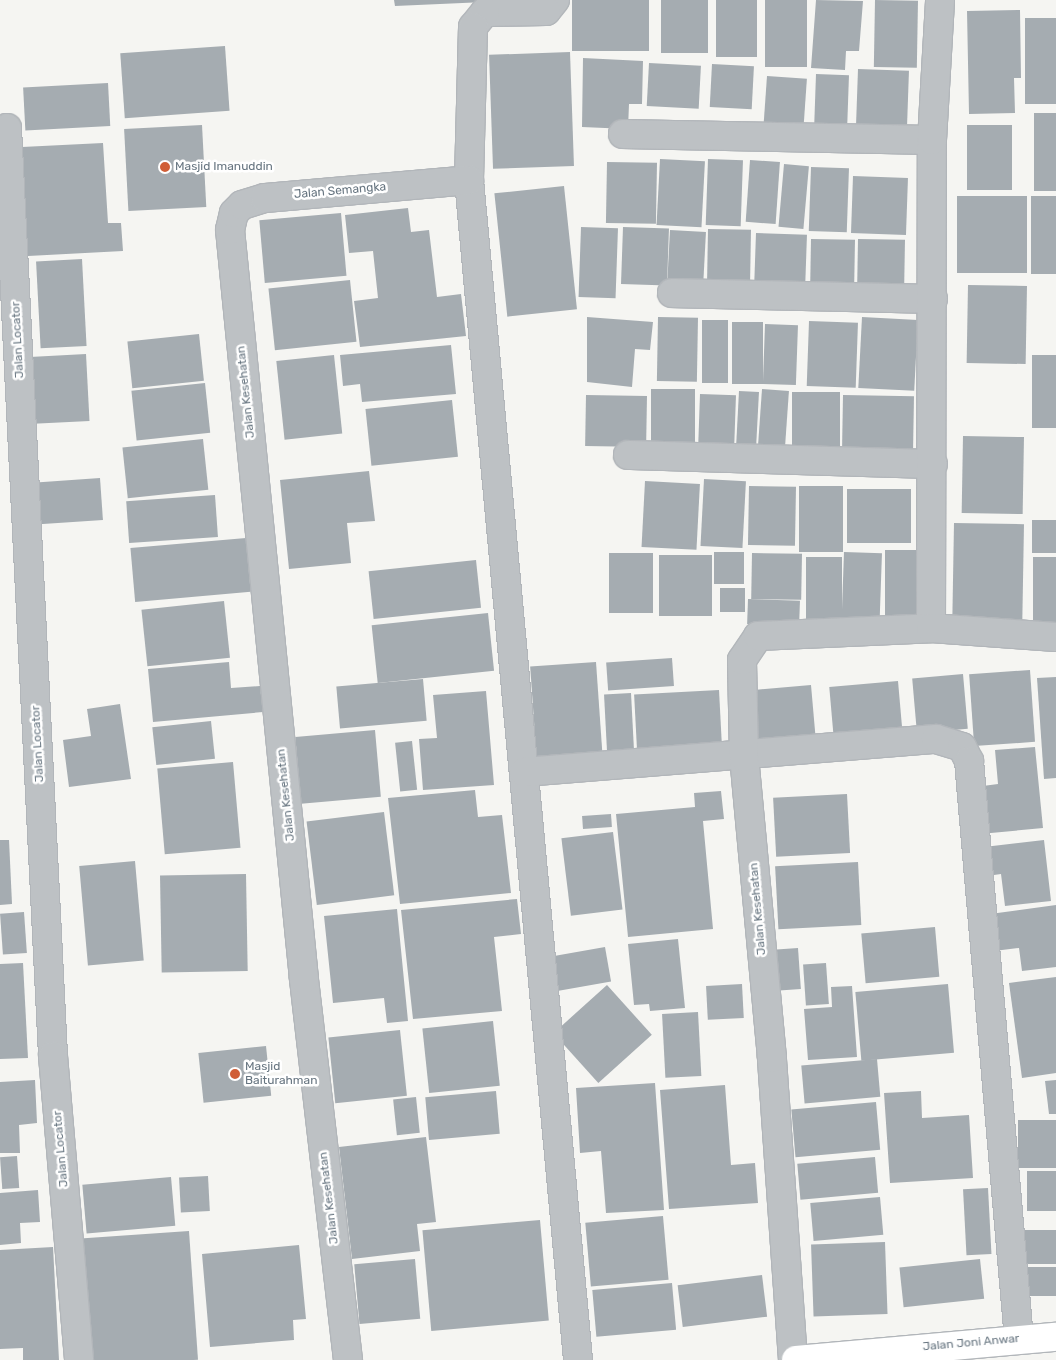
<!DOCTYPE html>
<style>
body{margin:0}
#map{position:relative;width:1056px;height:1360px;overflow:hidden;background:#f5f5f2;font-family:Rubik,sans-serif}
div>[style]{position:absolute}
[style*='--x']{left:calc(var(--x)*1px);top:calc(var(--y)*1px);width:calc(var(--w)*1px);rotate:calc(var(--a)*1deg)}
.building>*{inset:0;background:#a5acb1;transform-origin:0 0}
.roads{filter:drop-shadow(1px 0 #b2b6ba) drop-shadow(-1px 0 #b2b6ba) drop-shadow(0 1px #b2b6ba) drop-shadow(0 -1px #b2b6ba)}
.street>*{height:28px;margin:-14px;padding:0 14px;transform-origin:14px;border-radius:14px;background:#bdc1c4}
.secondary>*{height:28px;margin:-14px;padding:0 14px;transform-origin:14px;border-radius:14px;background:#fff}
.dots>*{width:14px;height:14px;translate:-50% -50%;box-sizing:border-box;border:2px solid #fff;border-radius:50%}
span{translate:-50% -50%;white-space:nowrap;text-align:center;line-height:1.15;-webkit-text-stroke:5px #fff;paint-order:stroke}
.poi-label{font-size:12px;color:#677580}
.left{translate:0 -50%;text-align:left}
.street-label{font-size:12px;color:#677580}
</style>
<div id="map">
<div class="building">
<i style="clip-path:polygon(394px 0,485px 0,485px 2px,395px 6px)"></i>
<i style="left:572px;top:0;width:77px;height:51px"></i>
<i style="left:661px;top:0;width:47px;height:53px"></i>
<i style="left:716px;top:0;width:41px;height:57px"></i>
<i style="left:765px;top:0;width:42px;height:67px"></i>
<i style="clip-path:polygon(816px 0,863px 1px,859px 51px,846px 51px,845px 70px,811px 68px)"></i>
<i style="left:875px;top:0;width:43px;height:67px;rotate:1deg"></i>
<i style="clip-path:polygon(1020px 10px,1021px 78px,1014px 78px,1015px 113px,969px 114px,967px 11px)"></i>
<i style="left:1025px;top:18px;width:31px;height:86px"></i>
<i style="left:225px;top:46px;width:65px;height:105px;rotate:86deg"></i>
<i style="left:570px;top:52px;width:114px;height:81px;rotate:88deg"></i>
<i style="clip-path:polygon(583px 58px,643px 61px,642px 104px,629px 104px,628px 129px,582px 127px)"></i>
<i style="left:649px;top:63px;width:52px;height:43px;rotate:3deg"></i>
<i style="left:712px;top:64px;width:42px;height:43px;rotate:3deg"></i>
<i style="left:858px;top:69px;width:51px;height:65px;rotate:2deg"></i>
<i style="left:816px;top:74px;width:33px;height:60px;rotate:2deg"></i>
<i style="left:767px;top:76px;width:40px;height:56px;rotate:4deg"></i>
<i style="left:108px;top:83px;width:43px;height:85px;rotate:87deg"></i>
<i style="left:1034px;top:113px;width:22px;height:78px"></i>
<i style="left:202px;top:125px;width:82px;height:78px;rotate:87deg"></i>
<i style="left:967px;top:125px;width:45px;height:65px"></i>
<i style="clip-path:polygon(103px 143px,108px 223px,121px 223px,123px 251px,28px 256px,22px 147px)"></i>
<i style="left:660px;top:159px;width:45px;height:66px;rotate:3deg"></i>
<i style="left:708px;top:159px;width:35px;height:66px;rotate:2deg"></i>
<i style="left:750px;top:160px;width:30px;height:62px;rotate:4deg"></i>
<i style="left:607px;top:162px;width:50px;height:61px;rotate:1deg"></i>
<i style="left:784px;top:164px;width:25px;height:63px;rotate:5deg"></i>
<i style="left:811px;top:167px;width:38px;height:64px;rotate:2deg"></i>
<i style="left:853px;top:176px;width:55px;height:57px;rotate:2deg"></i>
<i style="left:564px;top:186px;width:124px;height:70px;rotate:84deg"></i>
<i style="left:957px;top:196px;width:70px;height:77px"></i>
<i style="left:1056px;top:196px;width:78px;height:25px;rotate:90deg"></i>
<i style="clip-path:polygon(408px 208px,411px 232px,429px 230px,437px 297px,461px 294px,466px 336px,360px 347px,354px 301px,378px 298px,373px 251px,349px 253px,345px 215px)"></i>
<i style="left:341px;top:213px;width:63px;height:82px;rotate:85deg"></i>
<i style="left:581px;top:227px;width:37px;height:70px;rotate:2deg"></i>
<i style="left:623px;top:227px;width:46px;height:57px;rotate:2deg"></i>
<i style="left:708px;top:229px;width:43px;height:60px;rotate:1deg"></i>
<i style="left:670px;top:230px;width:36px;height:60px;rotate:3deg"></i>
<i style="left:756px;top:233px;width:51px;height:59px;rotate:2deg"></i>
<i style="left:811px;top:239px;width:44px;height:53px;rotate:1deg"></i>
<i style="left:858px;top:239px;width:47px;height:54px;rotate:1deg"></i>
<i style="left:82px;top:259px;width:87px;height:46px;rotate:87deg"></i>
<i style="left:350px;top:280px;width:62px;height:82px;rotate:84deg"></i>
<i style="left:968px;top:285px;width:59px;height:78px;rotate:1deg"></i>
<i style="clip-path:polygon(587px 317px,653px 322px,650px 350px,635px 349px,632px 387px,587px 382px)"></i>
<i style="left:658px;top:317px;width:40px;height:64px;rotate:1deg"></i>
<i style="left:862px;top:317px;width:56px;height:71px;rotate:3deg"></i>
<i style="left:702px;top:320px;width:26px;height:63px"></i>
<i style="left:809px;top:321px;width:49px;height:65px;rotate:2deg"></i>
<i style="left:732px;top:322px;width:31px;height:62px"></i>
<i style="left:765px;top:324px;width:33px;height:60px;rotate:2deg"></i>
<i style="left:199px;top:334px;width:47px;height:72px;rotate:84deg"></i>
<i style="clip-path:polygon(451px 345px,456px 394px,362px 402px,360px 384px,343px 386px,340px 355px)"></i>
<i style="left:86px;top:354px;width:67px;height:61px;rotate:87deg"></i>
<i style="left:334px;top:355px;width:79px;height:58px;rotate:84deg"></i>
<i style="left:1032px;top:355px;width:24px;height:73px"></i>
<i style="left:205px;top:383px;width:50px;height:74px;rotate:84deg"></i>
<i style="left:651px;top:389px;width:44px;height:64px"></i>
<i style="left:762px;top:389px;width:27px;height:67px;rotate:4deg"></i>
<i style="left:739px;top:391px;width:20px;height:64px;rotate:3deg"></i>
<i style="left:792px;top:392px;width:48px;height:62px"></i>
<i style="left:700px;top:394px;width:36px;height:59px;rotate:2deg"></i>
<i style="left:586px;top:395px;width:61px;height:51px;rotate:1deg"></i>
<i style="left:843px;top:395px;width:71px;height:65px;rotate:1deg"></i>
<i style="left:452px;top:400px;width:57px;height:87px;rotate:84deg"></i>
<i style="left:963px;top:436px;width:61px;height:77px;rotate:1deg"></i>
<i style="left:203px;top:439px;width:51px;height:81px;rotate:84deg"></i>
<i style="clip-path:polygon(369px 471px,375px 521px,347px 523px,351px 563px,289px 569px,280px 480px)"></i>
<i style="left:100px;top:478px;width:42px;height:64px;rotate:86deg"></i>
<i style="left:704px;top:479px;width:42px;height:67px;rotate:3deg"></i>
<i style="left:645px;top:481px;width:55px;height:66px;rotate:3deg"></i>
<i style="left:749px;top:486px;width:47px;height:59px;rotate:1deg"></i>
<i style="left:799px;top:486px;width:44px;height:66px"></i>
<i style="left:847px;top:489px;width:64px;height:54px"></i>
<i style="left:215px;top:495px;width:42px;height:89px;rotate:86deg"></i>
<i style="left:1032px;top:520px;width:24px;height:33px"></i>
<i style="left:954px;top:523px;width:70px;height:99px;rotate:1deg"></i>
<i style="left:246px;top:538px;width:54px;height:116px;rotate:85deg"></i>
<i style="left:885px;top:550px;width:35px;height:78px"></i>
<i style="left:714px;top:552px;width:30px;height:32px"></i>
<i style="left:844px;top:552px;width:38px;height:69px;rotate:2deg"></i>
<i style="left:609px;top:553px;width:44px;height:60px"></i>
<i style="left:752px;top:553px;width:50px;height:46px;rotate:1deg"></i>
<i style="left:659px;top:555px;width:53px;height:61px"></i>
<i style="left:806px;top:557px;width:36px;height:65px"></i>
<i style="left:1033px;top:557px;width:23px;height:65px"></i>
<i style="left:476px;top:560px;width:48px;height:108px;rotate:84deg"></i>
<i style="left:720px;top:588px;width:25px;height:24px"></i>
<i style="left:748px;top:599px;width:52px;height:25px;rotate:2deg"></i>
<i style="left:224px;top:601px;width:57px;height:83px;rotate:84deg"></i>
<i style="left:488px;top:613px;width:58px;height:117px;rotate:84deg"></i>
<i style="left:672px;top:658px;width:28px;height:66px;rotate:86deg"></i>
<i style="clip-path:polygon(229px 662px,231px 688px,260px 686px,263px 712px,153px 722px,148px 669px)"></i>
<i style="left:596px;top:662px;width:95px;height:66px;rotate:86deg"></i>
<i style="left:1030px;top:670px;width:72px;height:61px;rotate:86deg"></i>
<i style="left:963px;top:674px;width:55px;height:51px;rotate:85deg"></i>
<i style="clip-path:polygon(1056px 677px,1056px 778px,1044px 779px,1037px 678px)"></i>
<i style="left:423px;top:679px;width:42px;height:87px;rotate:85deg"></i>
<i style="left:898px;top:681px;width:59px;height:69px;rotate:85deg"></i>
<i style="left:811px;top:685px;width:63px;height:62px;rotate:85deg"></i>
<i style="left:719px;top:690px;width:67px;height:85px;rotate:87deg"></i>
<i style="clip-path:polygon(486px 691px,494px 785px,423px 790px,419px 739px,437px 738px,433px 695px)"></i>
<i style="left:631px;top:693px;width:68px;height:27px;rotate:87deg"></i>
<i style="clip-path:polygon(120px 704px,131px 779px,69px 787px,63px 740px,91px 736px,87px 709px)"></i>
<i style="left:211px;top:721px;width:38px;height:59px;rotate:84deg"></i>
<i style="left:375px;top:730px;width:67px;height:80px;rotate:85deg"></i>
<i style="left:412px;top:741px;width:49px;height:17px;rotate:84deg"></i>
<i style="clip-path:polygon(1035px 747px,1043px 828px,980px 834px,975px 787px,998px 784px,995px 750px)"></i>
<i style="left:233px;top:762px;width:86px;height:76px;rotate:85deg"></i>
<i style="clip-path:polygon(475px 790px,478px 817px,502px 815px,511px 893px,400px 904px,388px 798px)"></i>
<i style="clip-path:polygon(721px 791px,724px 819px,703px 821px,713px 929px,628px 937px,616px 814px,695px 807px,694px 793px)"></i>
<i style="left:847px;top:794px;width:59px;height:74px;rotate:87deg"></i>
<i style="left:384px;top:812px;width:84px;height:78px;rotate:83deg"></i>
<i style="left:611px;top:814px;width:13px;height:29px;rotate:86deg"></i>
<i style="left:613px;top:832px;width:78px;height:52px;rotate:83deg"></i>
<i style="clip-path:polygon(0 840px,9px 840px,12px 904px,0 905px)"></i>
<i style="clip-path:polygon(1044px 840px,1051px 901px,1005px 906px,1001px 874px,987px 876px,984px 847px)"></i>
<i style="left:135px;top:861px;width:100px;height:56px;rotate:85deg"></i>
<i style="left:858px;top:862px;width:63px;height:83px;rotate:87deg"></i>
<i style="left:246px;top:874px;width:97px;height:86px;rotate:89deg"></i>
<i style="clip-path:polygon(517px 899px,521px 934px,494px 937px,502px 1011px,413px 1019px,401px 910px)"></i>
<i style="clip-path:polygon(1056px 905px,1056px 967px,1022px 971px,1019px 948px,994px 951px,990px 914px)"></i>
<i style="clip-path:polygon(397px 909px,408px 1021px,387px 1023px,384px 998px,333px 1003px,324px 916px)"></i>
<i style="left:24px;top:912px;width:41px;height:24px;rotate:86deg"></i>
<i style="left:935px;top:927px;width:50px;height:74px;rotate:85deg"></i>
<i style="clip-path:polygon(678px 939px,685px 1008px,650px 1011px,649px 1004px,634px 1005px,628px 944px)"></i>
<i style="left:605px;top:947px;width:35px;height:56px;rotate:80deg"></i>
<i style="left:798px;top:948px;width:41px;height:25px;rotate:86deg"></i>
<i style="clip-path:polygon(23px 963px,28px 1058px,0 1059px,0 964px)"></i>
<i style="left:826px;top:963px;width:41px;height:23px;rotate:86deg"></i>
<i style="clip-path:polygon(1056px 977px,1056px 1073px,1022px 1078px,1009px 983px)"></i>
<i style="left:742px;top:984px;width:34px;height:36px;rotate:87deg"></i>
<i style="left:948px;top:984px;width:69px;height:93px;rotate:85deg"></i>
<i style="left:607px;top:985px;width:67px;height:72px;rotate:48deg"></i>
<i style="clip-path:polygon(852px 986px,857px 1057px,808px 1060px,804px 1009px,832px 1007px,831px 987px)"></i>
<i style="left:698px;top:1012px;width:64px;height:36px;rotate:87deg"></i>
<i style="left:493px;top:1021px;width:65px;height:71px;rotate:84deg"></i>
<i style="left:400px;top:1030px;width:66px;height:72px;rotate:84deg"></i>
<i style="left:266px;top:1046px;width:50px;height:68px;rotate:84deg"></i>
<i style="left:877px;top:1059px;width:38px;height:76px;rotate:85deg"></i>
<i style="clip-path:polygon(35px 1080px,37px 1123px,19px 1125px,20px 1153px,0 1153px,0 1082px)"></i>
<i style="clip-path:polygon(1056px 1080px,1056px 1114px,1049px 1114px,1045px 1081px)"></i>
<i style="clip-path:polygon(655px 1083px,664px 1210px,606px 1213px,601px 1151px,580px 1153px,576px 1088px)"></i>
<i style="clip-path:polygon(725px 1085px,731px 1165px,755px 1163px,758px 1203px,669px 1209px,660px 1090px)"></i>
<i style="left:496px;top:1091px;width:43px;height:71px;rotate:85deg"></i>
<i style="clip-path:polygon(921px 1091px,922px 1118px,969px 1115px,973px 1178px,890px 1183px,884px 1093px)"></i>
<i style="left:416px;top:1097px;width:36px;height:23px;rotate:84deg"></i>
<i style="left:876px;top:1102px;width:48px;height:85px;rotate:85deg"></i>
<i style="left:1056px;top:1120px;width:48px;height:38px;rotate:90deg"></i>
<i style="clip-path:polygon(426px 1137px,436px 1222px,417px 1224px,420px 1251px,352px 1259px,339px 1147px)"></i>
<i style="left:17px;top:1156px;width:32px;height:17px;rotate:86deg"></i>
<i style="left:875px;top:1157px;width:36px;height:78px;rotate:85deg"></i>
<i style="left:1056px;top:1171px;width:40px;height:29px;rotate:90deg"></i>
<i style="left:208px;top:1176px;width:35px;height:29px;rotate:87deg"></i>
<i style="left:171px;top:1177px;width:49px;height:89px;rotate:85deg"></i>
<i style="left:988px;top:1188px;width:66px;height:25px;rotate:87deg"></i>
<i style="clip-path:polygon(38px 1190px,40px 1222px,20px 1223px,21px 1243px,0 1245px,0 1193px)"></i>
<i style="left:880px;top:1197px;width:38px;height:70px;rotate:85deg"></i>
<i style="left:663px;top:1216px;width:64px;height:78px;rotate:85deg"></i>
<i style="left:540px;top:1220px;width:101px;height:118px;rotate:85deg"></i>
<i style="left:1056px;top:1230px;width:34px;height:38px;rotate:90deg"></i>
<i style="left:189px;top:1231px;width:129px;height:116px;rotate:86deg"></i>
<i style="left:885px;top:1242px;width:72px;height:74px;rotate:88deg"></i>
<i style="clip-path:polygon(299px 1245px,306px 1319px,293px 1320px,294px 1340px,210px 1347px,202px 1254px)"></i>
<i style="clip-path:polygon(53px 1247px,59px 1360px,23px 1360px,23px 1348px,0 1349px,0 1250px)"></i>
<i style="left:415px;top:1259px;width:60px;height:61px;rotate:85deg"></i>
<i style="left:980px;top:1259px;width:40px;height:81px;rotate:84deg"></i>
<i style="left:1056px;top:1267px;width:29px;height:37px;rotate:90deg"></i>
<i style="left:762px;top:1275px;width:42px;height:85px;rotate:83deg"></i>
<i style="left:672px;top:1283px;width:47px;height:80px;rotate:85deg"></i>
</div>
<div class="roads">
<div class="street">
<i style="--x:555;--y:0;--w:14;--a:129"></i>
<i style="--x:546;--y:11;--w:61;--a:179.1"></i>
<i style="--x:485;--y:12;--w:19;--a:129"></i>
<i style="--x:473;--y:27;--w:153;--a:91.5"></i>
<i style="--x:469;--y:180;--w:1185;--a:84.72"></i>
<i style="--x:7;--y:128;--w:929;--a:87.16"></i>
<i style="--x:53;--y:1056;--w:305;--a:85.1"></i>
<i style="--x:623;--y:134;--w:309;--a:1.1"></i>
<i style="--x:672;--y:293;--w:261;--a:1.3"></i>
<i style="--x:628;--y:455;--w:305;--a:1.7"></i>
<i style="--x:931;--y:628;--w:488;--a:-89.9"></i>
<i style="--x:932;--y:140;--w:140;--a:-86.7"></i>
<i style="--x:524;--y:772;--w:413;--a:-4.6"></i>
<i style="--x:936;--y:739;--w:27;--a:17"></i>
<i style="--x:962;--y:747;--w:16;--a:63"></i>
<i style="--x:969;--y:761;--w:580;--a:85.06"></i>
<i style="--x:348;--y:1360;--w:384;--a:-96.6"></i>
<i style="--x:304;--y:979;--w:753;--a:-95.64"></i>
<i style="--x:230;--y:230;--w:17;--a:-77"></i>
<i style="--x:234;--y:213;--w:11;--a:-45"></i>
<i style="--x:242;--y:205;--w:24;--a:-17"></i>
<i style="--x:265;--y:198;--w:205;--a:-5"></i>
<i style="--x:793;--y:1360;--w:303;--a:-94"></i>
<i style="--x:772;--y:1058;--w:302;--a:-95.3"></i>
<i style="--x:744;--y:757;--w:97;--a:-91.2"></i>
<i style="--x:742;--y:660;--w:29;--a:-56"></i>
<i style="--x:758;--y:636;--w:173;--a:-2.6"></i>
<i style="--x:931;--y:628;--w:125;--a:4.1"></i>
</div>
<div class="secondary">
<i style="--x:796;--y:1360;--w:261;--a:-5.1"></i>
</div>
</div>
<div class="dots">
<i style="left:165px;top:167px;background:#d05e37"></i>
<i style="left:235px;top:1074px;background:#d05e37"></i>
</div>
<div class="poi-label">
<span class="left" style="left:175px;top:167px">Masjid Imanuddin</span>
<span class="left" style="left:245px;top:1074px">Masjid<br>Baiturahman</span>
</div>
<div class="street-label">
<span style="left:340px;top:191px;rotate:-5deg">Jalan Semangka</span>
<span style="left:18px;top:340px;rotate:-93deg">Jalan Locator</span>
<span style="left:246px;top:392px;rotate:-96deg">Jalan Kesehatan</span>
<span style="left:38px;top:744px;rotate:-93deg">Jalan Locator</span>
<span style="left:286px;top:795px;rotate:-96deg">Jalan Kesehatan</span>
<span style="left:758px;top:909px;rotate:-95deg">Jalan Kesehatan</span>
<span style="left:61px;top:1149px;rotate:-95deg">Jalan Locator</span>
<span style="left:329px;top:1198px;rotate:-97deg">Jalan Kesehatan</span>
<span style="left:971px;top:1343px;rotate:-5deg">Jalan Joni Anwar</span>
</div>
</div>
